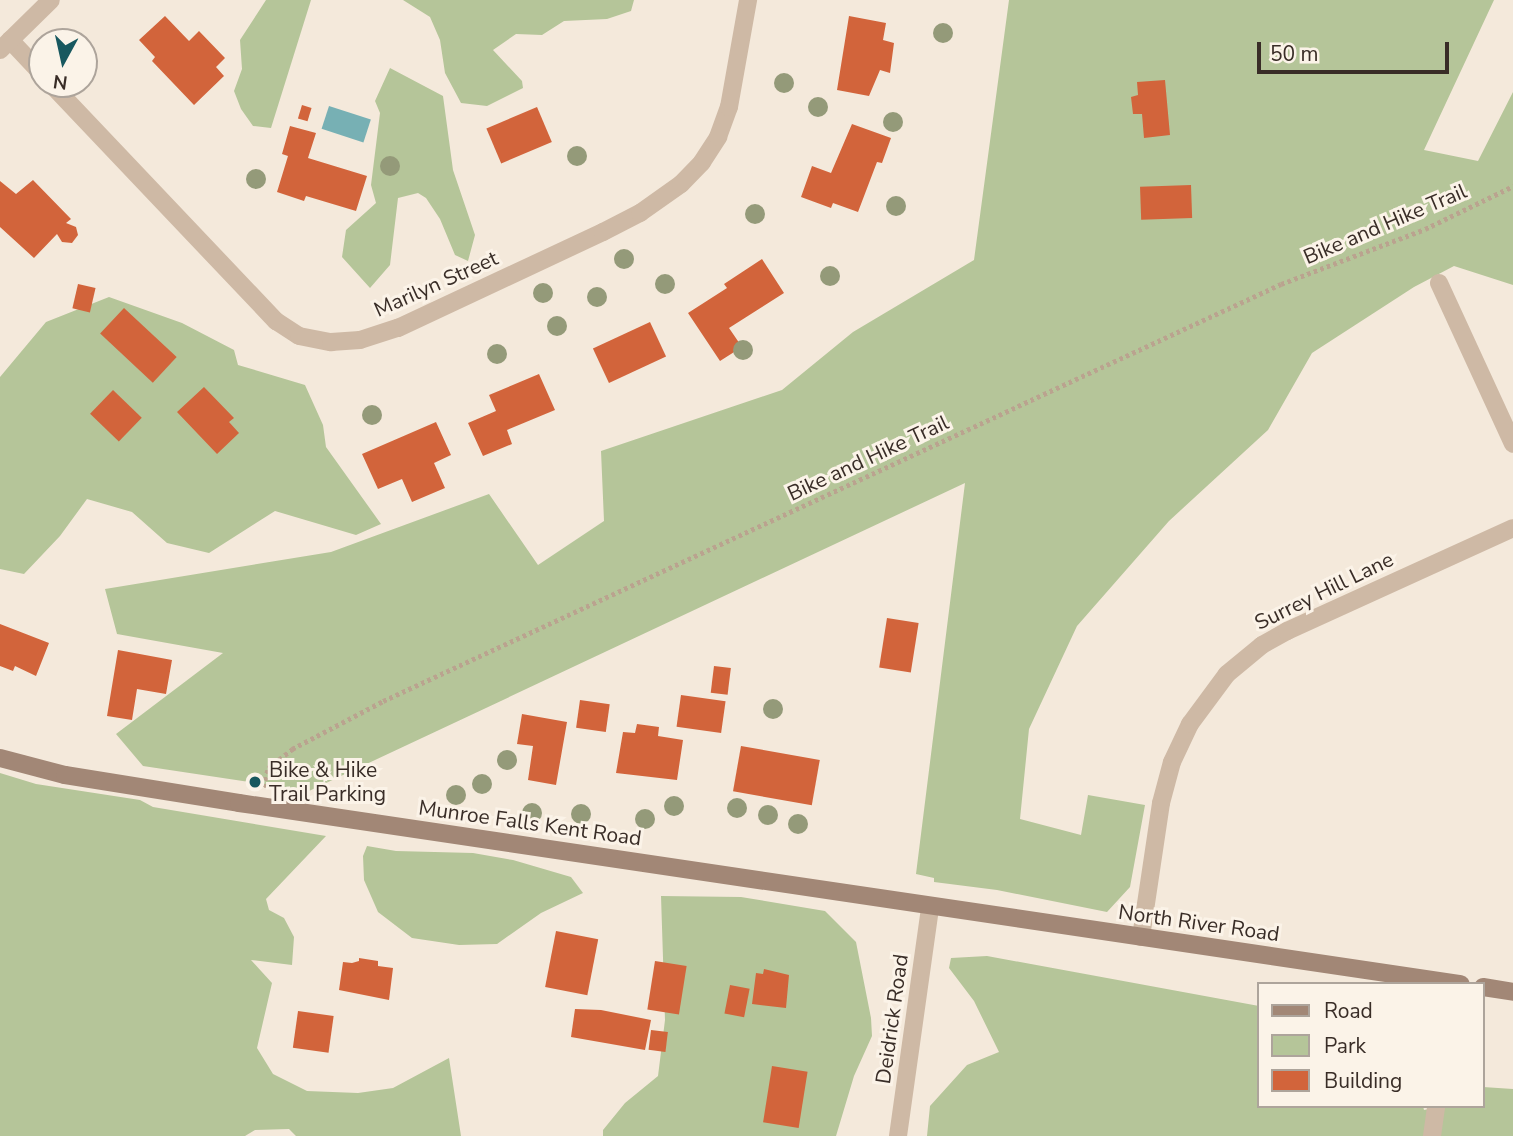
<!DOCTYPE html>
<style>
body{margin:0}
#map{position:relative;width:1513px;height:1136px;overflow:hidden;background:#f4e9db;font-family:"Nunito Sans",sans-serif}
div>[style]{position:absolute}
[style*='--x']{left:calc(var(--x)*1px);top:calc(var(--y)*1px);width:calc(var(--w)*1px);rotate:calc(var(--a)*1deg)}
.green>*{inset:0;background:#b5c599}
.water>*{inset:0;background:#77b0b4;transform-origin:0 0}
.building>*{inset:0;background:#d2643b;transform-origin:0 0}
.path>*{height:4.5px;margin-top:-2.25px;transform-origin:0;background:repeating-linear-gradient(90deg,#baa38f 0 3.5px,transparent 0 7px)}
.street>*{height:18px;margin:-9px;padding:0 9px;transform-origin:9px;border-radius:9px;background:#ceb9a5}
.secondary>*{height:18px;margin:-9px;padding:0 9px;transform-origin:9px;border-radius:9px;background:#a28776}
.trees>*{width:20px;height:20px;margin:-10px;border-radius:50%;background:#949a79}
.dots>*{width:19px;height:19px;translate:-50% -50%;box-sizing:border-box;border:4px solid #fbf3e8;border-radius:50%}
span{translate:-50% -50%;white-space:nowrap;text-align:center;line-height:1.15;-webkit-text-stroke:6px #fbf3e8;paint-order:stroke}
.street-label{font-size:21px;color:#392d27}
.poi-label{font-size:21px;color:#392d27}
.left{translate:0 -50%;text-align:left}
.legend{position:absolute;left:1257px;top:982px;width:228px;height:126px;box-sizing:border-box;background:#fbf3e8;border:2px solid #ada49b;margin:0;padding:9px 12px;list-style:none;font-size:21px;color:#392d27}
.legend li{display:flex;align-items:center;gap:14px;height:35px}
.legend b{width:35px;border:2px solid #ada49b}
.north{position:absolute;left:28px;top:28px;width:70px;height:70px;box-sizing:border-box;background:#fbf3e8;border:2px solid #ada49b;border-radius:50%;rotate:188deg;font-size:19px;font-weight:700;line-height:28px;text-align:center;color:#392d27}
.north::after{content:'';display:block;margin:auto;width:24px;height:32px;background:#18585f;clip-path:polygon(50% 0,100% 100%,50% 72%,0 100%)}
.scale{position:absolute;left:1257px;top:42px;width:192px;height:32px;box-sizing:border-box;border:4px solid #392d27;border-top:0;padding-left:9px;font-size:21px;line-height:24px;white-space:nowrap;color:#392d27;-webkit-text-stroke:5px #fbf3e8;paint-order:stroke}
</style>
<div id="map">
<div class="green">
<i style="clip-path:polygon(266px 0,311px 0,271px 128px,253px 126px,241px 109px,234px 91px,242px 69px,240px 40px)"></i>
<i style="clip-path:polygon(403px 0,634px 0,631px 11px,607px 19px,564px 21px,542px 35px,516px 34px,493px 50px,522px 81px,523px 88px,487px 106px,461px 103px,445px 73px,440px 40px,430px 17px)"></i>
<i style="clip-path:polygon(1009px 0,1494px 0,1424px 150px,1478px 161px,1513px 92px,1513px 285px,1454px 266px,1414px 287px,1312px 353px,1268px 430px,1169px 521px,1077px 626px,1029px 729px,1020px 819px,1081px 835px,1088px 795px,1145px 805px,1130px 887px,1107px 912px,997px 890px,934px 882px,934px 878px,916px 874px,965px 483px,309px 791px,143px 766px,116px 734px,223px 653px,117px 634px,105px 589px,331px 552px,489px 494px,538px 565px,604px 521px,601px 451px,782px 390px,853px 332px,974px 260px)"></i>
<i style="clip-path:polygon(390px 68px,443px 96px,453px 170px,475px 235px,468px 261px,455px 255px,440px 219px,426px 198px,418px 193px,398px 198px,390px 265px,370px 288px,342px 257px,346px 230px,376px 203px,371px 185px,380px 113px,375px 101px)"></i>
<i style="clip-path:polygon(109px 297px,182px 323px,234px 350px,238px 365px,305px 385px,323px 425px,326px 447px,381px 524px,356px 535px,275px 511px,209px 553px,167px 543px,132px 512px,87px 499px,60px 536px,24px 574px,0 569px,0 377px,46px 322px)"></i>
<i style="clip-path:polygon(0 773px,36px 784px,140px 800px,153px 807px,326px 836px,266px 899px,269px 910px,284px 918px,294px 937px,292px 965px,251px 960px,272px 983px,257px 1048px,273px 1074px,307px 1091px,358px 1093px,393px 1088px,449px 1058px,461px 1136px,296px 1136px,289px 1129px,255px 1130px,245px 1136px,0 1136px)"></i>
<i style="clip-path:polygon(367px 846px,396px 851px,473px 853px,513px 860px,571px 877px,583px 893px,541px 913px,497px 944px,459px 945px,412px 938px,378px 912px,364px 880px,363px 856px)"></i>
<i style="clip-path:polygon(661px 896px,741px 897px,825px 911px,856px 942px,871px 1018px,872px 1036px,854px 1076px,836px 1136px,603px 1136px,603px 1130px,625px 1103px,658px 1076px,665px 1020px)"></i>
<i style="clip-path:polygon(987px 956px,1259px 1006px,1259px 1106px,1423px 1106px,1424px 1110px,1447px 1106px,1483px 1106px,1483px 1087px,1513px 1089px,1513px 1136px,927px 1136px,930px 1106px,967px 1065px,999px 1052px,974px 1001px,949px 968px,951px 958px)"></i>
</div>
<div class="water">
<i style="left:329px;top:106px;width:44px;height:24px;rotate:18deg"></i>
</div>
<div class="building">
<i style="clip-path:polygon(165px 16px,189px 41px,199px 31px,225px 58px,216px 67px,224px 76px,194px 105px,152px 61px,155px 57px,139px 40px)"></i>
<i style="clip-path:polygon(849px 16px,886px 23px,883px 40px,894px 43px,890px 73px,880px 70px,869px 96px,837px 90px)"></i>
<i style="clip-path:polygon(1165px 80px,1170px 135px,1144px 138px,1142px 114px,1133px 114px,1131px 97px,1138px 95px,1137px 82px)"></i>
<i style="left:302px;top:105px;width:10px;height:14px;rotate:17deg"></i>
<i style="left:537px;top:107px;width:38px;height:55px;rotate:67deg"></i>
<i style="clip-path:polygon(852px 124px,891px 138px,882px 163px,877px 162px,858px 212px,833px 203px,831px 208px,801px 197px,812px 166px,831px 173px)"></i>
<i style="clip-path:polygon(290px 126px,316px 133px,308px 158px,367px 176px,356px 211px,306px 196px,304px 201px,277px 192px,288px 156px,282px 154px)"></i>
<i style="clip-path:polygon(33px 180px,71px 219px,66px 223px,76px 227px,78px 235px,72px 243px,62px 242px,57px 234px,34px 258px,0 227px,0 181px,16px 194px)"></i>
<i style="left:1191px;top:185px;width:33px;height:51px;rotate:88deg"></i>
<i style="clip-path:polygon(762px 259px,784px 293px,729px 328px,742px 347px,720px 361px,688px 313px,727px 288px,724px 284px)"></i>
<i style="left:78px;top:284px;width:18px;height:25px;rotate:13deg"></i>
<i style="left:124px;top:308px;width:72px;height:35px;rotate:43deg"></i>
<i style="left:650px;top:322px;width:38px;height:63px;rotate:65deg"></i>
<i style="clip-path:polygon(539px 374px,555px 410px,507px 430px,512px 444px,483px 456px,468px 423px,496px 411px,489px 395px)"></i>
<i style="clip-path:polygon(204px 387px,234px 418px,229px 422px,239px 433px,217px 454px,177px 412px)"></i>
<i style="left:113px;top:390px;width:40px;height:33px;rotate:44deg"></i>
<i style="clip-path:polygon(436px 422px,451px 455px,434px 463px,445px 488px,412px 502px,402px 479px,378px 489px,362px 454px)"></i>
<i style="left:887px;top:618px;width:32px;height:50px;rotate:9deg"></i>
<i style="clip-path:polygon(0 624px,49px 643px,36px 676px,15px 666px,13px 671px,0 666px)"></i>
<i style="clip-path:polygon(118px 650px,172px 660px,166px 694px,137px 689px,132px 720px,107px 716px)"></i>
<i style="left:714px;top:666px;width:17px;height:27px;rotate:7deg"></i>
<i style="left:681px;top:695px;width:45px;height:32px;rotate:8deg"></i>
<i style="left:580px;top:700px;width:30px;height:28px;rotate:8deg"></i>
<i style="clip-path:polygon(522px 714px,567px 722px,556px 785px,528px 780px,533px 746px,517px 744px)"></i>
<i style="clip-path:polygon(637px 724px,659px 727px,658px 736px,683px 740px,677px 780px,616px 773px,623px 732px,635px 733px)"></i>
<i style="left:741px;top:746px;width:80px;height:46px;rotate:10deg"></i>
<i style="left:556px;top:931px;width:43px;height:57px;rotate:11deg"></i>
<i style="clip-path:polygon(359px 958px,378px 961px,378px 966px,393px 968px,389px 1000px,339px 990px,343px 962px,352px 963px,359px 961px)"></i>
<i style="left:655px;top:961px;width:32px;height:49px;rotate:9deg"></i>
<i style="clip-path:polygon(764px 969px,789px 975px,786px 1008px,752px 1004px,756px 973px,763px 974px)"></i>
<i style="left:730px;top:985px;width:20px;height:29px;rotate:11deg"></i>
<i style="clip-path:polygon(575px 1009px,601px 1010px,651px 1020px,645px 1050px,571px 1037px)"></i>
<i style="left:298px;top:1011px;width:36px;height:37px;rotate:8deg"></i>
<i style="left:651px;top:1030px;width:17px;height:20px;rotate:7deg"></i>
<i style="left:772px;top:1066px;width:36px;height:57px;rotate:9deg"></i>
</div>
<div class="path">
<i style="--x:263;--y:787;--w:20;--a:-75"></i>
<i style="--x:268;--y:768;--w:31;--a:-38"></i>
<i style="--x:292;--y:749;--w:103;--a:-27.8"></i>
<i style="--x:383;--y:701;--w:990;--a:-24.91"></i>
<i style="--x:1281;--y:284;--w:154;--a:-20.9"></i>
<i style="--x:1425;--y:229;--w:98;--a:-26"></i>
</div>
<div class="street">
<i style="--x:10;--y:40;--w:47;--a:46.7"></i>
<i style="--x:0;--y:50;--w:71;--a:-44.4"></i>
<i style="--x:51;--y:84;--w:327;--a:46.5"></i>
<i style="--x:276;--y:321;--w:27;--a:33"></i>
<i style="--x:299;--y:336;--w:33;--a:11"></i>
<i style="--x:331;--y:342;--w:29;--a:-4"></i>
<i style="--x:360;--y:340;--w:40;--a:-18"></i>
<i style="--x:398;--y:328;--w:226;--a:-25.1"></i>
<i style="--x:603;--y:232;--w:42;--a:-27.2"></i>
<i style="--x:640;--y:213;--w:50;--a:-35.3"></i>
<i style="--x:681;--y:184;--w:30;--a:-46"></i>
<i style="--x:702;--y:162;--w:30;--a:-57"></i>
<i style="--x:718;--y:137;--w:32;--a:-70"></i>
<i style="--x:729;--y:107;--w:109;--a:-79.9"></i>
<i style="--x:1439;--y:283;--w:177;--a:65.3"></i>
<i style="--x:1141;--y:937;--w:135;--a:-81.5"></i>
<i style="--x:1161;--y:803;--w:42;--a:-75"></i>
<i style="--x:1172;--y:762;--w:42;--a:-64.7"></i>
<i style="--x:1190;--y:724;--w:62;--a:-53.5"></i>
<i style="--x:1227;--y:674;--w:45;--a:-39.6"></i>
<i style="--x:1262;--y:645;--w:29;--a:-29"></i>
<i style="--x:1287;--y:631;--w:248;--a:-24.5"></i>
<i style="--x:898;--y:1136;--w:231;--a:-82"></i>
<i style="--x:1432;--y:1136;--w:30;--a:-82"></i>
</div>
<div class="secondary">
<i style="--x:0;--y:758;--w:67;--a:14.7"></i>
<i style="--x:65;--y:775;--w:176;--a:9.1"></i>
<i style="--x:239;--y:803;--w:1235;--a:8.43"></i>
<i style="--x:1483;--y:987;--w:30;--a:9"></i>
</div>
<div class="trees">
<i style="left:943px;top:33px"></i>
<i style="left:784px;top:83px"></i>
<i style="left:818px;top:107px"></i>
<i style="left:893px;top:122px"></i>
<i style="left:577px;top:156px"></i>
<i style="left:390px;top:166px"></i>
<i style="left:256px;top:179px"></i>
<i style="left:896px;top:206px"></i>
<i style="left:755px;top:214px"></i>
<i style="left:624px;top:259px"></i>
<i style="left:830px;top:276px"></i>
<i style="left:665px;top:284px"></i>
<i style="left:543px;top:293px"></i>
<i style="left:597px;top:297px"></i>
<i style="left:557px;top:326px"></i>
<i style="left:743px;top:350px"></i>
<i style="left:497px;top:354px"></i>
<i style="left:372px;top:415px"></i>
<i style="left:773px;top:709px"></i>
<i style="left:507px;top:760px"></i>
<i style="left:482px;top:784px"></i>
<i style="left:456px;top:795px"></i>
<i style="left:674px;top:806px"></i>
<i style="left:737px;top:808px"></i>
<i style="left:532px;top:813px"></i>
<i style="left:581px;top:814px"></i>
<i style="left:768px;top:815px"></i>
<i style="left:645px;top:819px"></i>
<i style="left:798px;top:824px"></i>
</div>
<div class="dots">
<i style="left:255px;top:782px;background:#18585f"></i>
</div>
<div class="street-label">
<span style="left:1385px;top:224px;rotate:-23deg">Bike and Hike Trail</span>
<span style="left:436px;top:284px;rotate:-24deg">Marilyn Street</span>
<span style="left:868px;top:458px;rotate:-25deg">Bike and Hike Trail</span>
<span style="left:1324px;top:591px;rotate:-26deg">Surrey Hill Lane</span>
<span style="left:530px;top:823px;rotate:8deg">Munroe Falls Kent Road</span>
<span style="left:1199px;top:923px;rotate:8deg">North River Road</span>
<span style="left:892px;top:1019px;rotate:-82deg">Deidrick Road</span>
</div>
<div class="poi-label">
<span class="left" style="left:269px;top:782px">Bike &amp; Hike<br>Trail Parking</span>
</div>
<ul class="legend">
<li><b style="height:9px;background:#a28776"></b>Road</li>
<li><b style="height:19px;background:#b5c599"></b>Park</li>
<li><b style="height:19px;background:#d2643b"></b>Building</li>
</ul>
<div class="north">N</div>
<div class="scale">50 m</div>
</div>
